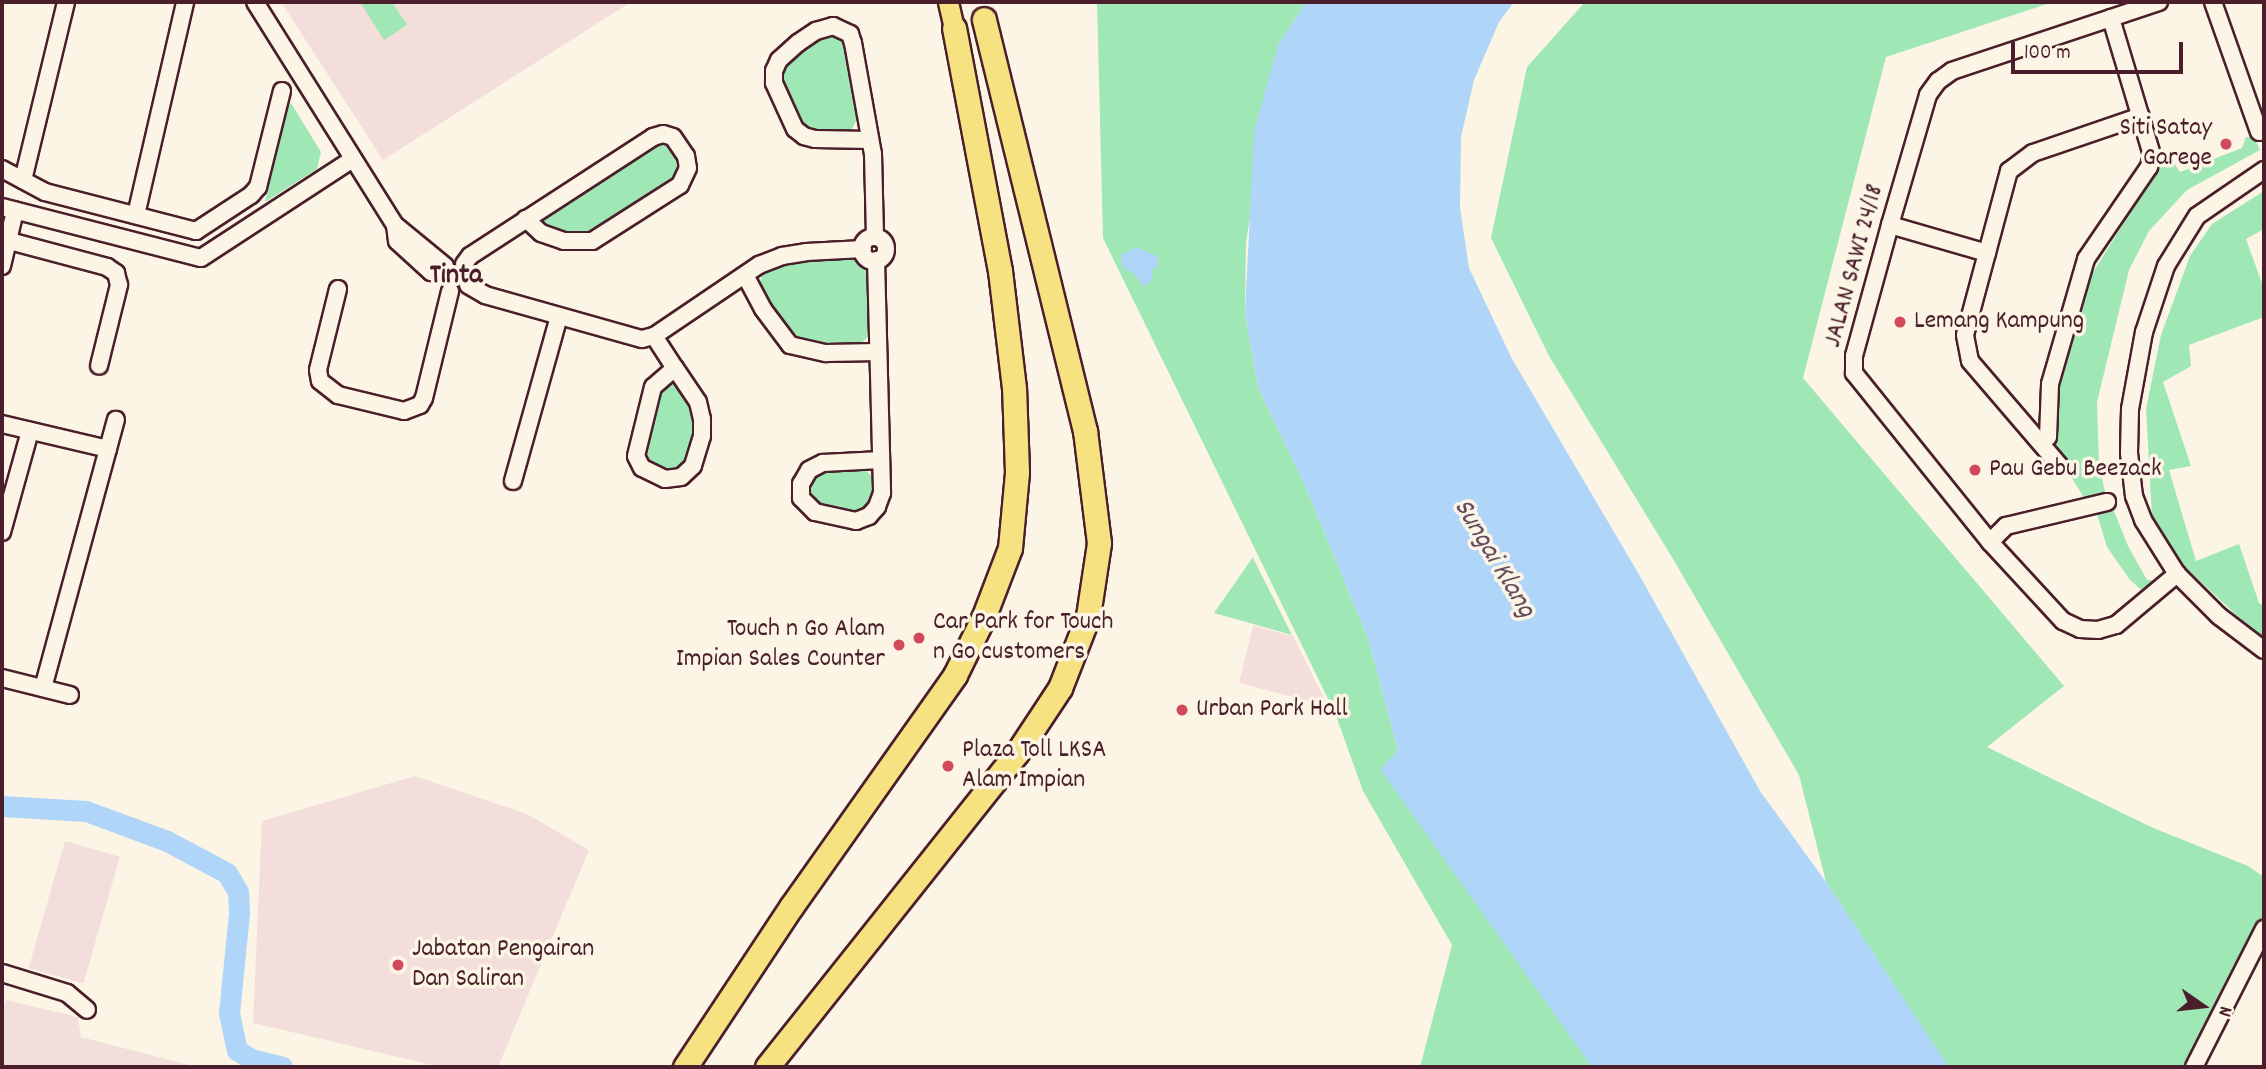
<!DOCTYPE html>
<style>
body{margin:0}
#map{position:relative;width:2266px;height:1069px;overflow:hidden;background:#fcf5e5;font-family:Dekko,sans-serif}
div>[style]{position:absolute}
[style*='--x']{left:calc(var(--x)*1px);top:calc(var(--y)*1px);width:calc(var(--w)*1px);rotate:calc(var(--a)*1deg)}
.built>*{inset:0;background:#f3dedc;transform-origin:0 0}
.green>*{inset:0;background:#9fe7b4}
.water>*{inset:0;background:#afd5f9}
.river>*{height:21px;margin:-10.5px;padding:0 10.5px;transform-origin:10.5px;border-radius:10.5px;background:#afd5f9}
.roads{filter:drop-shadow(2px 0 #4a1f2b) drop-shadow(-2px 0 #4a1f2b) drop-shadow(0 2px #4a1f2b) drop-shadow(0 -2px #4a1f2b)}
.minor>*{height:16px;margin:-8px;padding:0 8px;transform-origin:8px;border-radius:8px;background:#fcf5e5}
.minor>.ring{margin:-8px;padding:0;box-sizing:content-box;background:none;border:16px solid #fcf5e5;border-radius:50%}
.major>*{height:19px;margin:-9.5px;padding:0 9.5px;transform-origin:9.5px;border-radius:9.5px;background:#f6e281}
.highway>*{height:23px;margin:-11.5px;padding:0 11.5px;transform-origin:11.5px;border-radius:11.5px;background:#f6e281}
.dots>*{width:19px;height:19px;translate:-50% -50%;box-sizing:border-box;border:4px solid #fcf5e5;border-radius:50%}
span{translate:-50% -50%;white-space:nowrap;text-align:center;line-height:1.15;-webkit-text-stroke:7px #fcf5e5;paint-order:stroke}
.poi-label{font-size:26px;color:#4a1f2b}
.right{translate:-100% -50%;text-align:right}
.left{translate:0 -50%;text-align:left}
.street-label{font-size:26px;color:#4a1f2b}
.neighbourhood-label{font-size:28px;color:#4a1f2b;font-weight:700}
.water-label{font-size:28px;color:#634c5e;font-style:italic}
.frame{position:absolute;inset:0;border:4px solid #4a1f2b;pointer-events:none}
.north{position:absolute;left:2168px;top:971px;width:70px;height:70px;-webkit-text-stroke:5px #fcf5e5;paint-order:stroke;rotate:104deg;font-size:19px;font-weight:700;line-height:28px;text-align:center;color:#4a1f2b}
.north::after{content:'';display:block;margin:auto;width:24px;height:32px;background:#4a1f2b;clip-path:polygon(50% 0,100% 100%,50% 72%,0 100%)}
.scale{position:absolute;left:2011px;top:42px;width:172px;height:32px;box-sizing:border-box;border:4px solid #4a1f2b;border-top:0;padding-left:9px;font-size:21px;line-height:24px;white-space:nowrap;color:#4a1f2b;-webkit-text-stroke:5px #fcf5e5;paint-order:stroke}
</style>
<div id="map">
<div class="built">
<i style="clip-path:polygon(281px 2px,631px 2px,383px 160px)"></i>
<i style="clip-path:polygon(1253px 626px,1293px 636px,1328px 706px,1239px 683px)"></i>
<i style="clip-path:polygon(415px 776px,527px 814px,589px 850px,498px 1067px,441px 1067px,253px 1023px,262px 821px)"></i>
<i style="left:65px;top:841px;width:57px;height:132px;rotate:16deg"></i>
<i style="clip-path:polygon(6px 1000px,78px 1017px,81px 1037px,197px 1067px,2px 1067px,2px 1013px)"></i>
</div>
<div class="green">
<i style="clip-path:polygon(360px 2px,392px 2px,407px 25px,384px 40px)"></i>
<i style="clip-path:polygon(1097px 2px,1306px 2px,1278px 45px,1246px 242px,1245px 313px,1258px 387px,1306px 488px,1369px 641px,1398px 751px,1592px 1067px,1420px 1067px,1452px 945px,1363px 791px,1335px 713px,1103px 238px)"></i>
<i style="clip-path:polygon(1585px 2px,2053px 2px,1886px 57px,1803px 378px,2064px 686px,1987px 747px,2151px 827px,2248px 866px,2264px 877px,2264px 930px,2196px 1067px,1943px 1067px,1899px 992px,1826px 882px,1799px 775px,1673px 559px,1549px 356px,1491px 238px,1527px 67px)"></i>
<i style="clip-path:polygon(835px 33px,843px 39px,857px 119px,851px 131px,845px 134px,814px 133px,806px 130px,799px 122px,780px 78px,785px 61px,827px 34px)"></i>
<i style="clip-path:polygon(291px 103px,321px 152px,317px 169px,265px 202px,285px 110px)"></i>
<i style="clip-path:polygon(2246px 137px,2254px 137px,2260px 150px,2187px 190px,2149px 231px,2129px 270px,2097px 402px,2099px 465px,2106px 496px,2085px 499px,2052px 447px,2060px 386px,2090px 277px,2160px 165px,2172px 160px,2180px 172px,2242px 148px)"></i>
<i style="clip-path:polygon(661px 143px,674px 145px,681px 165px,678px 179px,589px 236px,550px 230px,545px 225px,544px 216px,547px 210px)"></i>
<i style="clip-path:polygon(2264px 191px,2264px 229px,2246px 239px,2264px 289px,2264px 317px,2189px 345px,2191px 366px,2163px 382px,2191px 466px,2169px 470px,2196px 561px,2239px 544px,2259px 603px,2264px 606px,2264px 641px,2184px 566px,2152px 517px,2146px 409px,2161px 335px,2190px 256px,2212px 224px)"></i>
<i style="clip-path:polygon(856px 258px,869px 273px,870px 335px,858px 346px,825px 348px,796px 340px,767px 303px,759px 286px,763px 271px,804px 259px)"></i>
<i style="clip-path:polygon(672px 383px,683px 388px,693px 404px,694px 434px,684px 464px,665px 471px,645px 461px,643px 452px,658px 392px,664px 385px)"></i>
<i style="clip-path:polygon(863px 468px,875px 479px,875px 497px,859px 511px,844px 512px,817px 506px,811px 501px,807px 491px,811px 478px,823px 471px)"></i>
<i style="clip-path:polygon(2112px 506px,2128px 546px,2147px 580px,2160px 581px,2144px 592px,2130px 580px,2107px 547px,2096px 511px)"></i>
<i style="clip-path:polygon(1253px 557px,1253px 558px,1292px 635px,1214px 613px)"></i>
</div>
<div class="water">
<i style="clip-path:polygon(1306px 2px,1514px 2px,1499px 22px,1474px 80px,1461px 137px,1460px 207px,1469px 268px,1512px 359px,1637px 571px,1760px 791px,1826px 882px,1949px 1067px,1592px 1067px,1380px 769px,1398px 751px,1369px 641px,1306px 488px,1258px 387px,1245px 313px,1254px 132px,1278px 45px)"></i>
<i style="clip-path:polygon(1137px 247px,1158px 257px,1158px 265px,1152px 271px,1152px 280px,1144px 287px,1134px 274px,1122px 267px,1121px 255px)"></i>
</div>
<div class="river">
<i style="--x:2;--y:806;--w:84;--a:3.4"></i>
<i style="--x:86;--y:811;--w:86;--a:20.3"></i>
<i style="--x:167;--y:841;--w:68;--a:28.1"></i>
<i style="--x:227;--y:873;--w:22;--a:60"></i>
<i style="--x:238;--y:892;--w:21;--a:87"></i>
<i style="--x:239;--y:913;--w:100;--a:95.7"></i>
<i style="--x:229;--y:1013;--w:38;--a:78"></i>
<i style="--x:237;--y:1050;--w:17;--a:33"></i>
<i style="--x:251;--y:1059;--w:32;--a:14"></i>
</div>
<div class="roads">
<div class="minor">
<i style="--x:255;--y:2;--w:263;--a:57.9"></i>
<i style="--x:395;--y:225;--w:16;--a:83"></i>
<i style="--x:397;--y:241;--w:46;--a:42.4"></i>
<i style="--x:431;--y:272;--w:10;--a:11"></i>
<i style="--x:2159;--y:2;--w:218;--a:161.6"></i>
<i style="--x:1952;--y:71;--w:17;--a:144"></i>
<i style="--x:1938;--y:81;--w:17;--a:126"></i>
<i style="--x:1928;--y:95;--w:135;--a:106.3"></i>
<i style="--x:1890;--y:225;--w:136;--a:105.4"></i>
<i style="--x:1854;--y:356;--w:17;--a:90"></i>
<i style="--x:1854;--y:373;--w:217;--a:51.2"></i>
<i style="--x:1990;--y:542;--w:108;--a:47.3"></i>
<i style="--x:2063;--y:621;--w:19;--a:25"></i>
<i style="--x:2080;--y:629;--w:18;--a:3"></i>
<i style="--x:2098;--y:630;--w:19;--a:-16"></i>
<i style="--x:2116;--y:625;--w:80;--a:-39.9"></i>
<i style="--x:2213;--y:2;--w:138;--a:70.5"></i>
<i style="--x:870;--y:140;--w:55;--a:-179"></i>
<i style="--x:815;--y:139;--w:11;--a:-165"></i>
<i style="--x:804;--y:136;--w:11;--a:-142"></i>
<i style="--x:795;--y:129;--w:51;--a:-114.5"></i>
<i style="--x:774;--y:83;--w:12;--a:-90"></i>
<i style="--x:774;--y:71;--w:12;--a:-66"></i>
<i style="--x:779;--y:60;--w:25;--a:-42"></i>
<i style="--x:798;--y:43;--w:22;--a:-34"></i>
<i style="--x:816;--y:31;--w:18;--a:-16"></i>
<i style="--x:833;--y:26;--w:19;--a:25"></i>
<i style="--x:850;--y:34;--w:9;--a:72"></i>
<i style="--x:853;--y:43;--w:113;--a:79.8"></i>
<i style="--x:873;--y:154;--w:83;--a:88.6"></i>
<i style="--x:2;--y:169;--w:49;--a:28.1"></i>
<i style="--x:45;--y:192;--w:156;--a:14.5"></i>
<i style="--x:196;--y:231;--w:66;--a:-33.2"></i>
<i style="--x:251;--y:195;--w:11;--a:-49"></i>
<i style="--x:258;--y:187;--w:99;--a:-76"></i>
<i style="--x:2264;--y:170;--w:81;--a:145.5"></i>
<i style="--x:2197;--y:216;--w:59;--a:121.8"></i>
<i style="--x:2166;--y:266;--w:70;--a:108.4"></i>
<i style="--x:2144;--y:332;--w:78;--a:100.3"></i>
<i style="--x:2130;--y:409;--w:44;--a:91.3"></i>
<i style="--x:2129;--y:453;--w:43;--a:83.4"></i>
<i style="--x:2134;--y:496;--w:26;--a:69"></i>
<i style="--x:2143;--y:520;--w:64;--a:57.8"></i>
<i style="--x:2177;--y:574;--w:59;--a:45"></i>
<i style="--x:2219;--y:616;--w:56;--a:37.1"></i>
<i style="--x:23;--y:180;--w:183;--a:-76.4"></i>
<i style="--x:2;--y:207;--w:205;--a:14.4"></i>
<i style="--x:201;--y:258;--w:181;--a:-33.1"></i>
<i style="--x:136;--y:215;--w:219;--a:-77"></i>
<i style="--x:395;--y:225;--w:65;--a:39.4"></i>
<i style="--x:1890;--y:225;--w:101;--a:16.1"></i>
<i class="ring" style="left:862px;top:237px;width:8px;height:8px"></i>
<i style="--x:2;--y:239;--w:109;--a:14.9"></i>
<i style="--x:107;--y:267;--w:11;--a:34"></i>
<i style="--x:116;--y:273;--w:12;--a:76"></i>
<i style="--x:119;--y:285;--w:83;--a:103.9"></i>
<i style="--x:876;--y:260;--w:233;--a:88.5"></i>
<i style="--x:882;--y:493;--w:15;--a:110"></i>
<i style="--x:877;--y:507;--w:12;--a:132"></i>
<i style="--x:869;--y:516;--w:14;--a:159"></i>
<i style="--x:856;--y:521;--w:42;--a:-167.6"></i>
<i style="--x:815;--y:512;--w:20;--a:-135"></i>
<i style="--x:801;--y:498;--w:14;--a:-90"></i>
<i style="--x:801;--y:484;--w:16;--a:-60"></i>
<i style="--x:809;--y:470;--w:16;--a:-27"></i>
<i style="--x:823;--y:463;--w:58;--a:-3"></i>
<i style="--x:464;--y:264;--w:10;--a:-53"></i>
<i style="--x:470;--y:256;--w:218;--a:-33"></i>
<i style="--x:653;--y:137;--w:10;--a:-17"></i>
<i style="--x:663;--y:134;--w:10;--a:17"></i>
<i style="--x:673;--y:137;--w:23;--a:56"></i>
<i style="--x:686;--y:156;--w:12;--a:81"></i>
<i style="--x:688;--y:168;--w:19;--a:115"></i>
<i style="--x:680;--y:185;--w:104;--a:147.5"></i>
<i style="--x:592;--y:241;--w:28;--a:180"></i>
<i style="--x:564;--y:241;--w:24;--a:-161"></i>
<i style="--x:541;--y:233;--w:21;--a:-137"></i>
<i style="--x:2;--y:266;--w:57;--a:-76.7"></i>
<i style="--x:745;--y:275;--w:38;--a:62"></i>
<i style="--x:763;--y:309;--w:45;--a:53.1"></i>
<i style="--x:790;--y:345;--w:37;--a:13"></i>
<i style="--x:826;--y:353;--w:52;--a:-1.1"></i>
<i style="--x:468;--y:285;--w:20;--a:30"></i>
<i style="--x:485;--y:295;--w:163;--a:15.7"></i>
<i style="--x:642;--y:339;--w:12;--a:-14"></i>
<i style="--x:654;--y:336;--w:127;--a:-34.1"></i>
<i style="--x:759;--y:265;--w:25;--a:-21"></i>
<i style="--x:782;--y:256;--w:24;--a:-9"></i>
<i style="--x:806;--y:252;--w:57;--a:-3"></i>
<i style="--x:338;--y:289;--w:83;--a:103.9"></i>
<i style="--x:318;--y:370;--w:11;--a:80"></i>
<i style="--x:320;--y:381;--w:23;--a:38"></i>
<i style="--x:338;--y:395;--w:68;--a:13.6"></i>
<i style="--x:404;--y:411;--w:17;--a:-21"></i>
<i style="--x:420;--y:405;--w:8;--a:-60"></i>
<i style="--x:424;--y:398;--w:110;--a:-76.3"></i>
<i style="--x:654;--y:336;--w:38;--a:57"></i>
<i style="--x:675;--y:368;--w:41;--a:55.9"></i>
<i style="--x:698;--y:402;--w:17;--a:77"></i>
<i style="--x:702;--y:419;--w:17;--a:90"></i>
<i style="--x:702;--y:436;--w:31;--a:107"></i>
<i style="--x:693;--y:466;--w:16;--a:137"></i>
<i style="--x:681;--y:477;--w:16;--a:173"></i>
<i style="--x:665;--y:479;--w:25;--a:-154"></i>
<i style="--x:642;--y:468;--w:13;--a:-117"></i>
<i style="--x:636;--y:456;--w:71;--a:-76.2"></i>
<i style="--x:653;--y:387;--w:29;--a:-41"></i>
<i style="--x:2;--y:424;--w:109;--a:13.3"></i>
<i style="--x:2041;--y:443;--w:9;--a:-41"></i>
<i style="--x:2048;--y:437;--w:53;--a:-87.8"></i>
<i style="--x:2050;--y:384;--w:130;--a:-73.9"></i>
<i style="--x:2086;--y:259;--w:112;--a:-55.6"></i>
<i style="--x:2149;--y:167;--w:12;--a:-76"></i>
<i style="--x:2152;--y:155;--w:143;--a:-106.7"></i>
<i style="--x:2060;--y:466;--w:138;--a:-130.6"></i>
<i style="--x:1970;--y:361;--w:26;--a:-101"></i>
<i style="--x:1965;--y:335;--w:170;--a:-75"></i>
<i style="--x:2009;--y:171;--w:30;--a:-37"></i>
<i style="--x:2033;--y:153;--w:114;--a:-18.9"></i>
<i style="--x:513;--y:481;--w:171;--a:-74.4"></i>
<i style="--x:2;--y:532;--w:105;--a:-74.5"></i>
<i style="--x:1990;--y:542;--w:23;--a:-45"></i>
<i style="--x:2006;--y:526;--w:104;--a:-13.4"></i>
<i style="--x:2;--y:678;--w:70;--a:14"></i>
<i style="--x:43;--y:688;--w:278;--a:-74.8"></i>
<i style="--x:2;--y:973;--w:68;--a:17.1"></i>
<i style="--x:67;--y:993;--w:26;--a:40"></i>
<i style="--x:2194;--y:1067;--w:155;--a:-63.1"></i>
</div>
<div class="major">
<i style="--x:948;--y:2;--w:27;--a:77"></i>
</div>
<div class="highway">
<i style="--x:685;--y:1067;--w:192;--a:-56.5"></i>
<i style="--x:791;--y:907;--w:284;--a:-54.7"></i>
<i style="--x:955;--y:675;--w:66;--a:-63.8"></i>
<i style="--x:984;--y:616;--w:73;--a:-69.1"></i>
<i style="--x:1010;--y:548;--w:76;--a:-84.7"></i>
<i style="--x:1017;--y:472;--w:84;--a:-92"></i>
<i style="--x:1014;--y:388;--w:118;--a:-96.8"></i>
<i style="--x:1000;--y:271;--w:247;--a:-100.7"></i>
<i style="--x:767;--y:1067;--w:401;--a:-51.5"></i>
<i style="--x:1017;--y:753;--w:78;--a:-56.5"></i>
<i style="--x:1060;--y:688;--w:77;--a:-68.7"></i>
<i style="--x:1088;--y:616;--w:74;--a:-81.4"></i>
<i style="--x:1099;--y:543;--w:113;--a:-97.1"></i>
<i style="--x:1085;--y:431;--w:424;--a:-103.8"></i>
</div>
</div>
<div class="dots">
<i style="left:2226px;top:144px;background:#d1495b"></i>
<i style="left:1900px;top:322px;background:#d1495b"></i>
<i style="left:1975px;top:470px;background:#d1495b"></i>
<i style="left:919px;top:638px;background:#d1495b"></i>
<i style="left:899px;top:645px;background:#d1495b"></i>
<i style="left:1182px;top:710px;background:#d1495b"></i>
<i style="left:948px;top:766px;background:#d1495b"></i>
<i style="left:398px;top:965px;background:#d1495b"></i>
</div>
<div class="poi-label">
<span class="right" style="left:2212px;top:144px">Siti Satay<br>Garege</span>
<span class="left" style="left:1914px;top:322px">Lemang Kampung</span>
<span class="left" style="left:1989px;top:470px">Pau Gebu Beezack</span>
<span class="left" style="left:933px;top:638px">Car Park for Touch<br>n Go customers</span>
<span class="right" style="left:885px;top:645px">Touch n Go Alam<br>Impian Sales Counter</span>
<span class="left" style="left:1196px;top:710px">Urban Park Hall</span>
<span class="left" style="left:962px;top:766px">Plaza Toll LKSA<br>Alam Impian</span>
<span class="left" style="left:412px;top:965px">Jabatan Pengairan<br>Dan Saliran</span>
</div>
<div class="street-label">
<span style="left:1855px;top:266px;rotate:-75deg">JALAN SAWI 24/18</span>
</div>
<div class="neighbourhood-label">
<span style="left:456px;top:277px">Tinta</span>
</div>
<div class="water-label">
<span style="left:1493px;top:559px;rotate:59deg">Sungai Klang</span>
</div>
<div class="frame"></div>
<div class="north">N</div>
<div class="scale">100 m</div>
</div>
